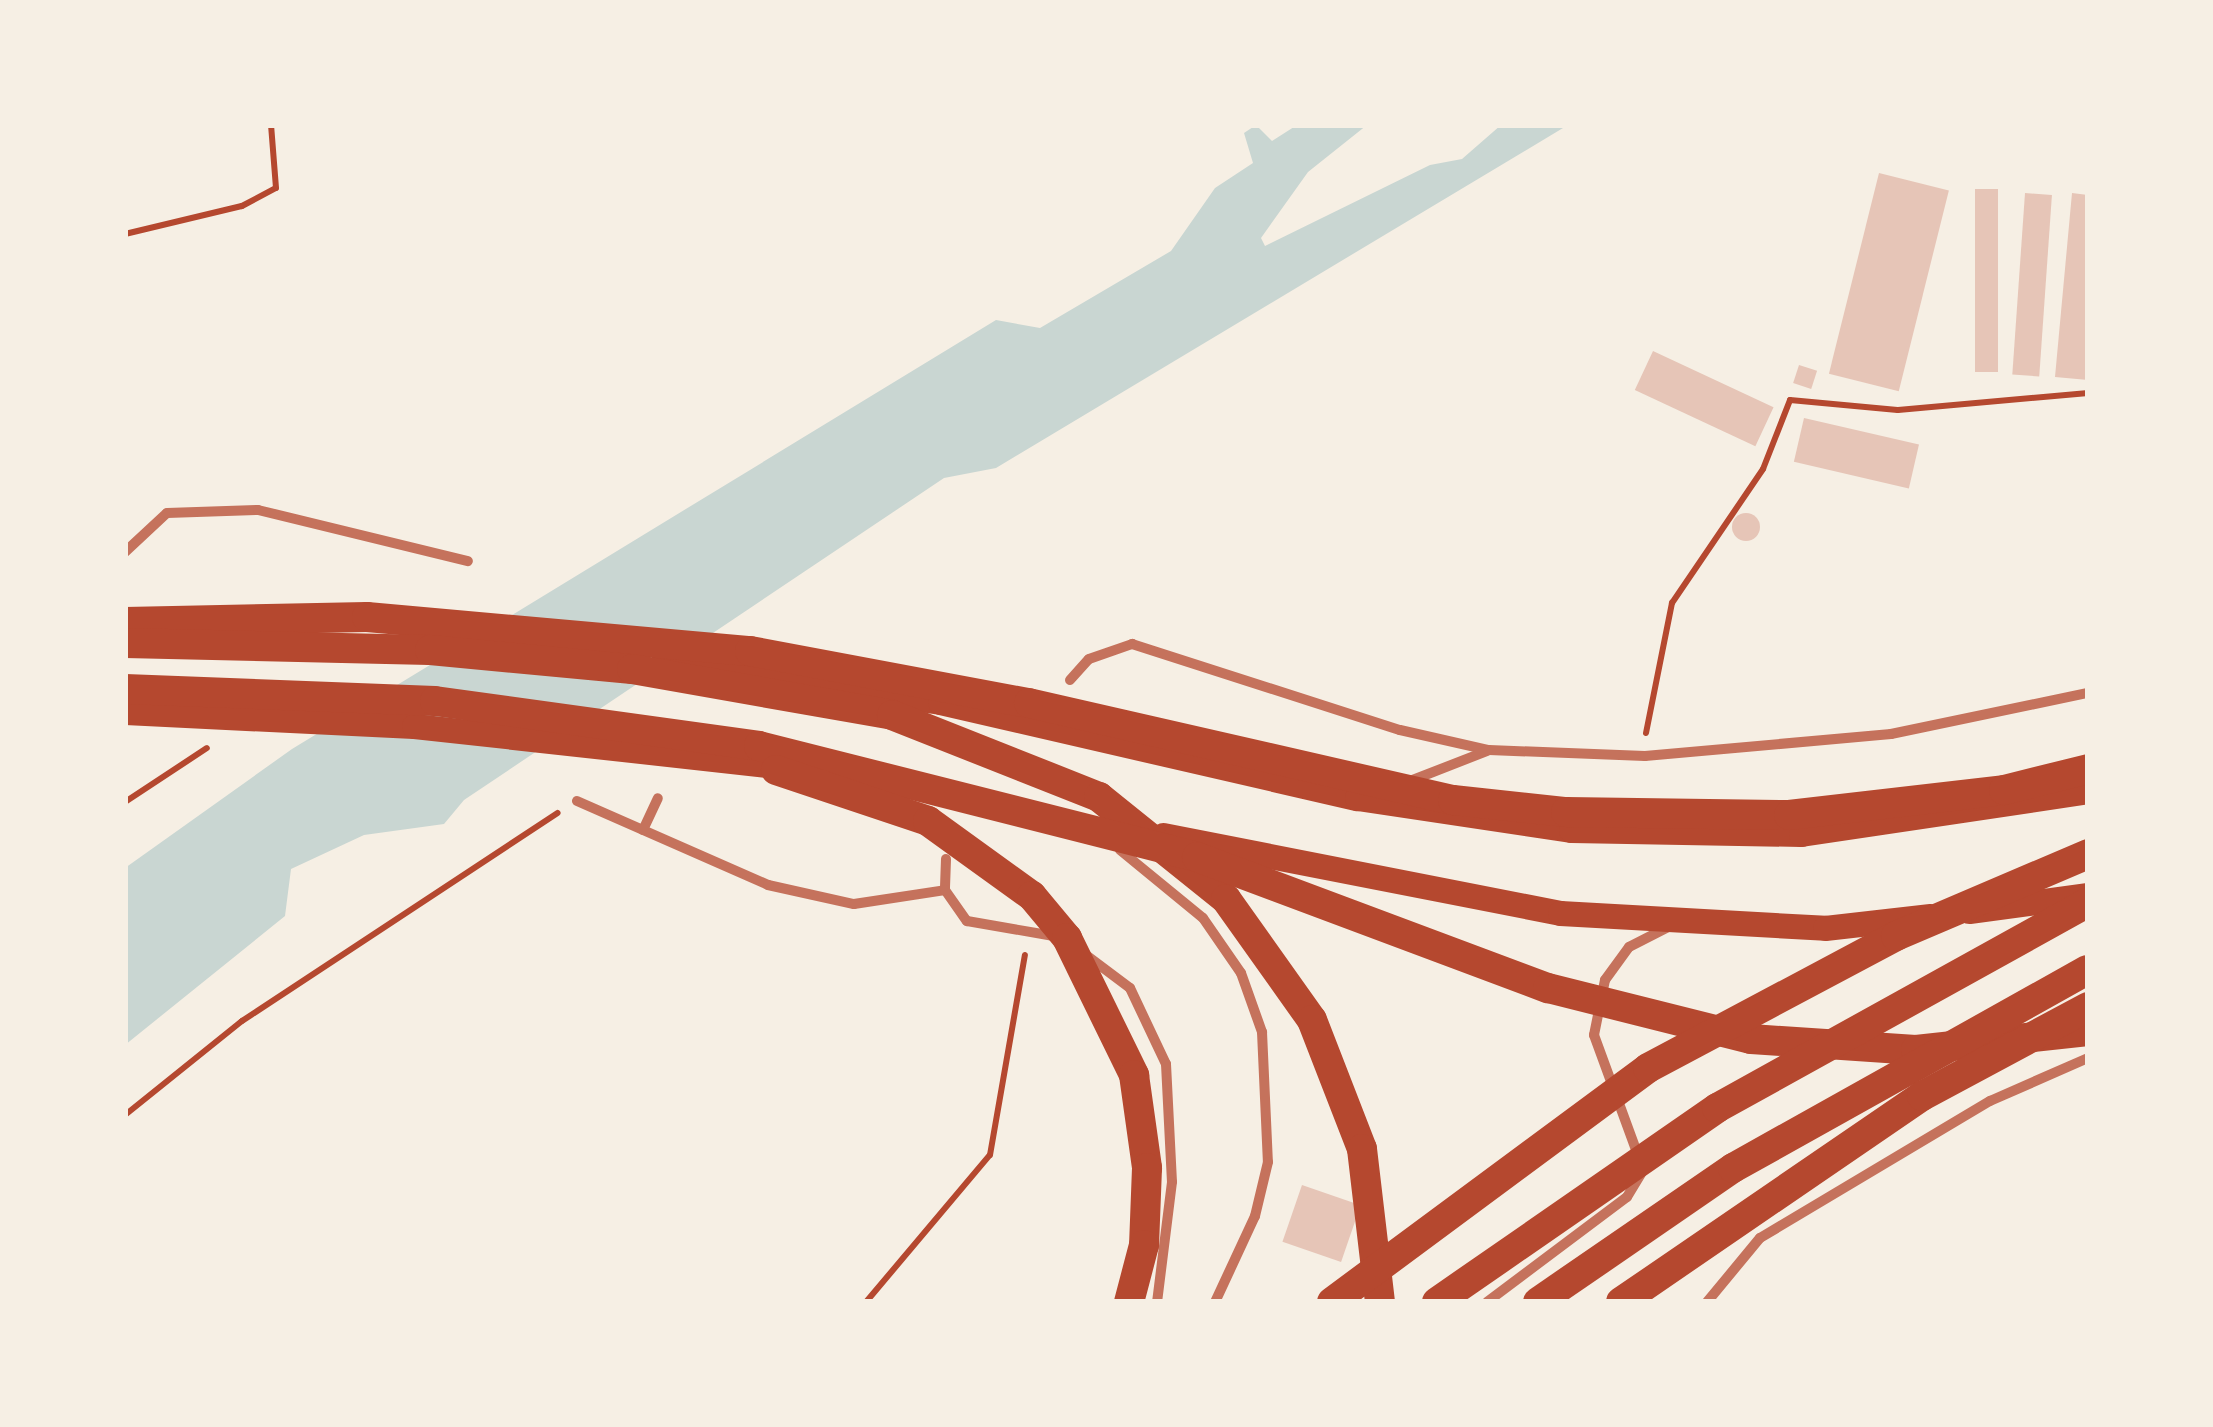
<!DOCTYPE html>
<style>
body{margin:0}
#map{position:relative;width:2213px;height:1427px;overflow:hidden;background:#f6efe4;font-family:Signika,sans-serif}
div>[style]{position:absolute}
[style*='--x']{left:calc(var(--x)*1px);top:calc(var(--y)*1px);width:calc(var(--w)*1px);rotate:calc(var(--a)*1deg)}
.water>*{inset:0;background:#c9d6d2}
.building>*{inset:0;background:#e6c5b7;transform-origin:0 0}
.round{border-radius:50%}
.path>*{height:6px;margin:-3px;padding:0 3px;transform-origin:3px;border-radius:3px;background:#b5482f}
.minor>*{height:10px;margin:-5px;padding:0 5px;transform-origin:5px;border-radius:5px;background:#c5725c}
.primary>*{height:25px;margin:-12.5px;padding:0 12.5px;transform-origin:12.5px;border-radius:12.5px;background:#b5482f}
.motorway>*{height:30px;margin:-15px;padding:0 15px;transform-origin:15px;border-radius:15px;background:#b5482f}
span{translate:-50% -50%;white-space:nowrap;text-align:center;line-height:1.15;-webkit-text-stroke:8px #f6efe4;paint-order:stroke}
.frame{position:absolute;inset:0;border:128px solid #f6efe4;pointer-events:none}
</style>
<div id="map">
<div class="water">
<i style="clip-path:polygon(1256px 125px,1272px 141px,1297px 125px,1367px 125px,1308px 172px,1261px 238px,1265px 246px,1430px 165px,1462px 159px,1501px 125px,1568px 125px,996px 468px,944px 478px,464px 800px,444px 824px,364px 835px,291px 869px,285px 916px,125px 1045px,125px 868px,292px 749px,996px 320px,1040px 328px,1171px 251px,1215px 188px,1253px 163px,1244px 133px)"></i>
</div>
<div class="building">
<i style="left:1879px;top:173px;width:72px;height:207px;rotate:14deg"></i>
<i style="left:1975px;top:189px;width:23px;height:183px"></i>
<i style="left:2025px;top:193px;width:27px;height:182px;rotate:4deg"></i>
<i style="clip-path:polygon(2072px 193px,2088px 195px,2088px 380px,2055px 377px)"></i>
<i style="left:1653px;top:351px;width:133px;height:43px;rotate:25deg"></i>
<i style="left:1799px;top:365px;width:19px;height:19px;rotate:18deg"></i>
<i style="left:1804px;top:418px;width:118px;height:45px;rotate:13deg"></i>
<i class="round" style="left:1732px;top:513px;width:28px;height:28px"></i>
<i style="left:1302px;top:1185px;width:62px;height:60px;rotate:19deg"></i>
</div>
<div class="path">
<i style="--x:125;--y:234;--w:120;--a:-13.5"></i>
<i style="--x:242;--y:206;--w:38;--a:-28"></i>
<i style="--x:276;--y:188;--w:63;--a:-94.5"></i>
<i style="--x:1646;--y:733;--w:133;--a:-78.7"></i>
<i style="--x:1672;--y:603;--w:162;--a:-55.8"></i>
<i style="--x:1763;--y:469;--w:74;--a:-68.6"></i>
<i style="--x:1790;--y:400;--w:108;--a:5.3"></i>
<i style="--x:1898;--y:410;--w:191;--a:-5.1"></i>
<i style="--x:125;--y:802;--w:98;--a:-33.4"></i>
<i style="--x:125;--y:1115;--w:150;--a:-38.8"></i>
<i style="--x:242;--y:1021;--w:378;--a:-33.4"></i>
<i style="--x:866;--y:1302;--w:192;--a:-49.9"></i>
<i style="--x:990;--y:1155;--w:203;--a:-80.1"></i>
</div>
<div class="minor">
<i style="--x:125;--y:552;--w:57;--a:-42.9"></i>
<i style="--x:167;--y:513;--w:91;--a:-1.9"></i>
<i style="--x:258;--y:510;--w:216;--a:13.7"></i>
<i style="--x:1070;--y:680;--w:28;--a:-48"></i>
<i style="--x:1089;--y:659;--w:46;--a:-19.2"></i>
<i style="--x:1132;--y:644;--w:281;--a:17.8"></i>
<i style="--x:1400;--y:730;--w:91;--a:12.7"></i>
<i style="--x:1489;--y:750;--w:156;--a:2.2"></i>
<i style="--x:1645;--y:756;--w:247;--a:-5.1"></i>
<i style="--x:1891;--y:734;--w:201;--a:-11.8"></i>
<i style="--x:1410;--y:781;--w:83;--a:-21.3"></i>
<i style="--x:577;--y:801;--w:209;--a:23.7"></i>
<i style="--x:768;--y:885;--w:88;--a:12.5"></i>
<i style="--x:854;--y:904;--w:92;--a:-8.7"></i>
<i style="--x:643;--y:830;--w:35;--a:-65"></i>
<i style="--x:1120;--y:850;--w:107;--a:39.3"></i>
<i style="--x:1203;--y:918;--w:67;--a:55.4"></i>
<i style="--x:1241;--y:973;--w:63;--a:70.4"></i>
<i style="--x:1262;--y:1032;--w:130;--a:87.4"></i>
<i style="--x:1268;--y:1162;--w:56;--a:103.5"></i>
<i style="--x:1255;--y:1216;--w:95;--a:114.9"></i>
<i style="--x:946;--y:859;--w:31;--a:92"></i>
<i style="--x:945;--y:890;--w:38;--a:55"></i>
<i style="--x:967;--y:921;--w:88;--a:9.8"></i>
<i style="--x:1086;--y:955;--w:55;--a:36.9"></i>
<i style="--x:1130;--y:988;--w:84;--a:64.7"></i>
<i style="--x:1166;--y:1064;--w:118;--a:87.1"></i>
<i style="--x:1172;--y:1182;--w:121;--a:97.1"></i>
<i style="--x:1639;--y:1158;--w:131;--a:-110.1"></i>
<i style="--x:1594;--y:1035;--w:56;--a:-78.7"></i>
<i style="--x:1605;--y:980;--w:41;--a:-54"></i>
<i style="--x:1629;--y:947;--w:44;--a:-27.1"></i>
<i style="--x:1487;--y:1302;--w:175;--a:-36.9"></i>
<i style="--x:1627;--y:1197;--w:27;--a:-59"></i>
<i style="--x:1707;--y:1302;--w:83;--a:-50.4"></i>
<i style="--x:1760;--y:1238;--w:268;--a:-30.8"></i>
<i style="--x:1990;--y:1101;--w:107;--a:-23.7"></i>
</div>
<div class="primary">
<i style="--x:663;--y:661;--w:280;--a:8.4"></i>
<i style="--x:940;--y:702;--w:428;--a:13"></i>
<i style="--x:1357;--y:798;--w:216;--a:8.5"></i>
<i style="--x:1571;--y:830;--w:230;--a:1"></i>
<i style="--x:1801;--y:834;--w:290;--a:-8.5"></i>
<i style="--x:125;--y:712;--w:289;--a:2.8"></i>
<i style="--x:414;--y:726;--w:383;--a:6.3"></i>
<i style="--x:1163;--y:835;--w:405;--a:11.1"></i>
<i style="--x:1560;--y:913;--w:265;--a:3.2"></i>
<i style="--x:1825;--y:928;--w:106;--a:-6.5"></i>
<i style="--x:1969;--y:911;--w:120;--a:-7.7"></i>
</div>
<div class="motorway">
<i style="--x:125;--y:622;--w:242;--a:-1.2"></i>
<i style="--x:367;--y:617;--w:385;--a:5.1"></i>
<i style="--x:750;--y:651;--w:284;--a:10.6"></i>
<i style="--x:1029;--y:703;--w:435;--a:12.9"></i>
<i style="--x:1453;--y:800;--w:114;--a:6.1"></i>
<i style="--x:1566;--y:812;--w:223;--a:0.8"></i>
<i style="--x:1789;--y:815;--w:216;--a:-6.6"></i>
<i style="--x:2004;--y:790;--w:87;--a:-14"></i>
<i style="--x:125;--y:643;--w:305;--a:1.3"></i>
<i style="--x:430;--y:650;--w:203;--a:5.4"></i>
<i style="--x:632;--y:669;--w:264;--a:10"></i>
<i style="--x:892;--y:715;--w:223;--a:21.6"></i>
<i style="--x:1099;--y:797;--w:163;--a:38.8"></i>
<i style="--x:1226;--y:899;--w:148;--a:54.6"></i>
<i style="--x:1312;--y:1020;--w:138;--a:68.8"></i>
<i style="--x:1362;--y:1149;--w:154;--a:83.3"></i>
<i style="--x:125;--y:689;--w:310;--a:2.2"></i>
<i style="--x:435;--y:701;--w:327;--a:7.9"></i>
<i style="--x:759;--y:746;--w:452;--a:14.2"></i>
<i style="--x:1197;--y:857;--w:375;--a:20.5"></i>
<i style="--x:1548;--y:988;--w:209;--a:14.1"></i>
<i style="--x:1751;--y:1039;--w:165;--a:3.8"></i>
<i style="--x:1916;--y:1050;--w:173;--a:-6.3"></i>
<i style="--x:776;--y:770;--w:160;--a:18.5"></i>
<i style="--x:928;--y:821;--w:128;--a:35.8"></i>
<i style="--x:1032;--y:896;--w:55;--a:50.2"></i>
<i style="--x:1067;--y:938;--w:153;--a:63.9"></i>
<i style="--x:1134;--y:1075;--w:94;--a:82"></i>
<i style="--x:1147;--y:1168;--w:77;--a:92.2"></i>
<i style="--x:1144;--y:1245;--w:59;--a:104.7"></i>
<i style="--x:1332;--y:1302;--w:393;--a:-36.5"></i>
<i style="--x:1648;--y:1068;--w:281;--a:-28"></i>
<i style="--x:1896;--y:936;--w:209;--a:-23.1"></i>
<i style="--x:1437;--y:1302;--w:341;--a:-34.7"></i>
<i style="--x:1717;--y:1108;--w:424;--a:-29"></i>
<i style="--x:1538;--y:1302;--w:237;--a:-34.5"></i>
<i style="--x:1733;--y:1168;--w:406;--a:-29.2"></i>
<i style="--x:1621;--y:1302;--w:365;--a:-34.4"></i>
<i style="--x:1922;--y:1096;--w:188;--a:-28.2"></i>
</div>
<div class="frame"></div>
</div>
